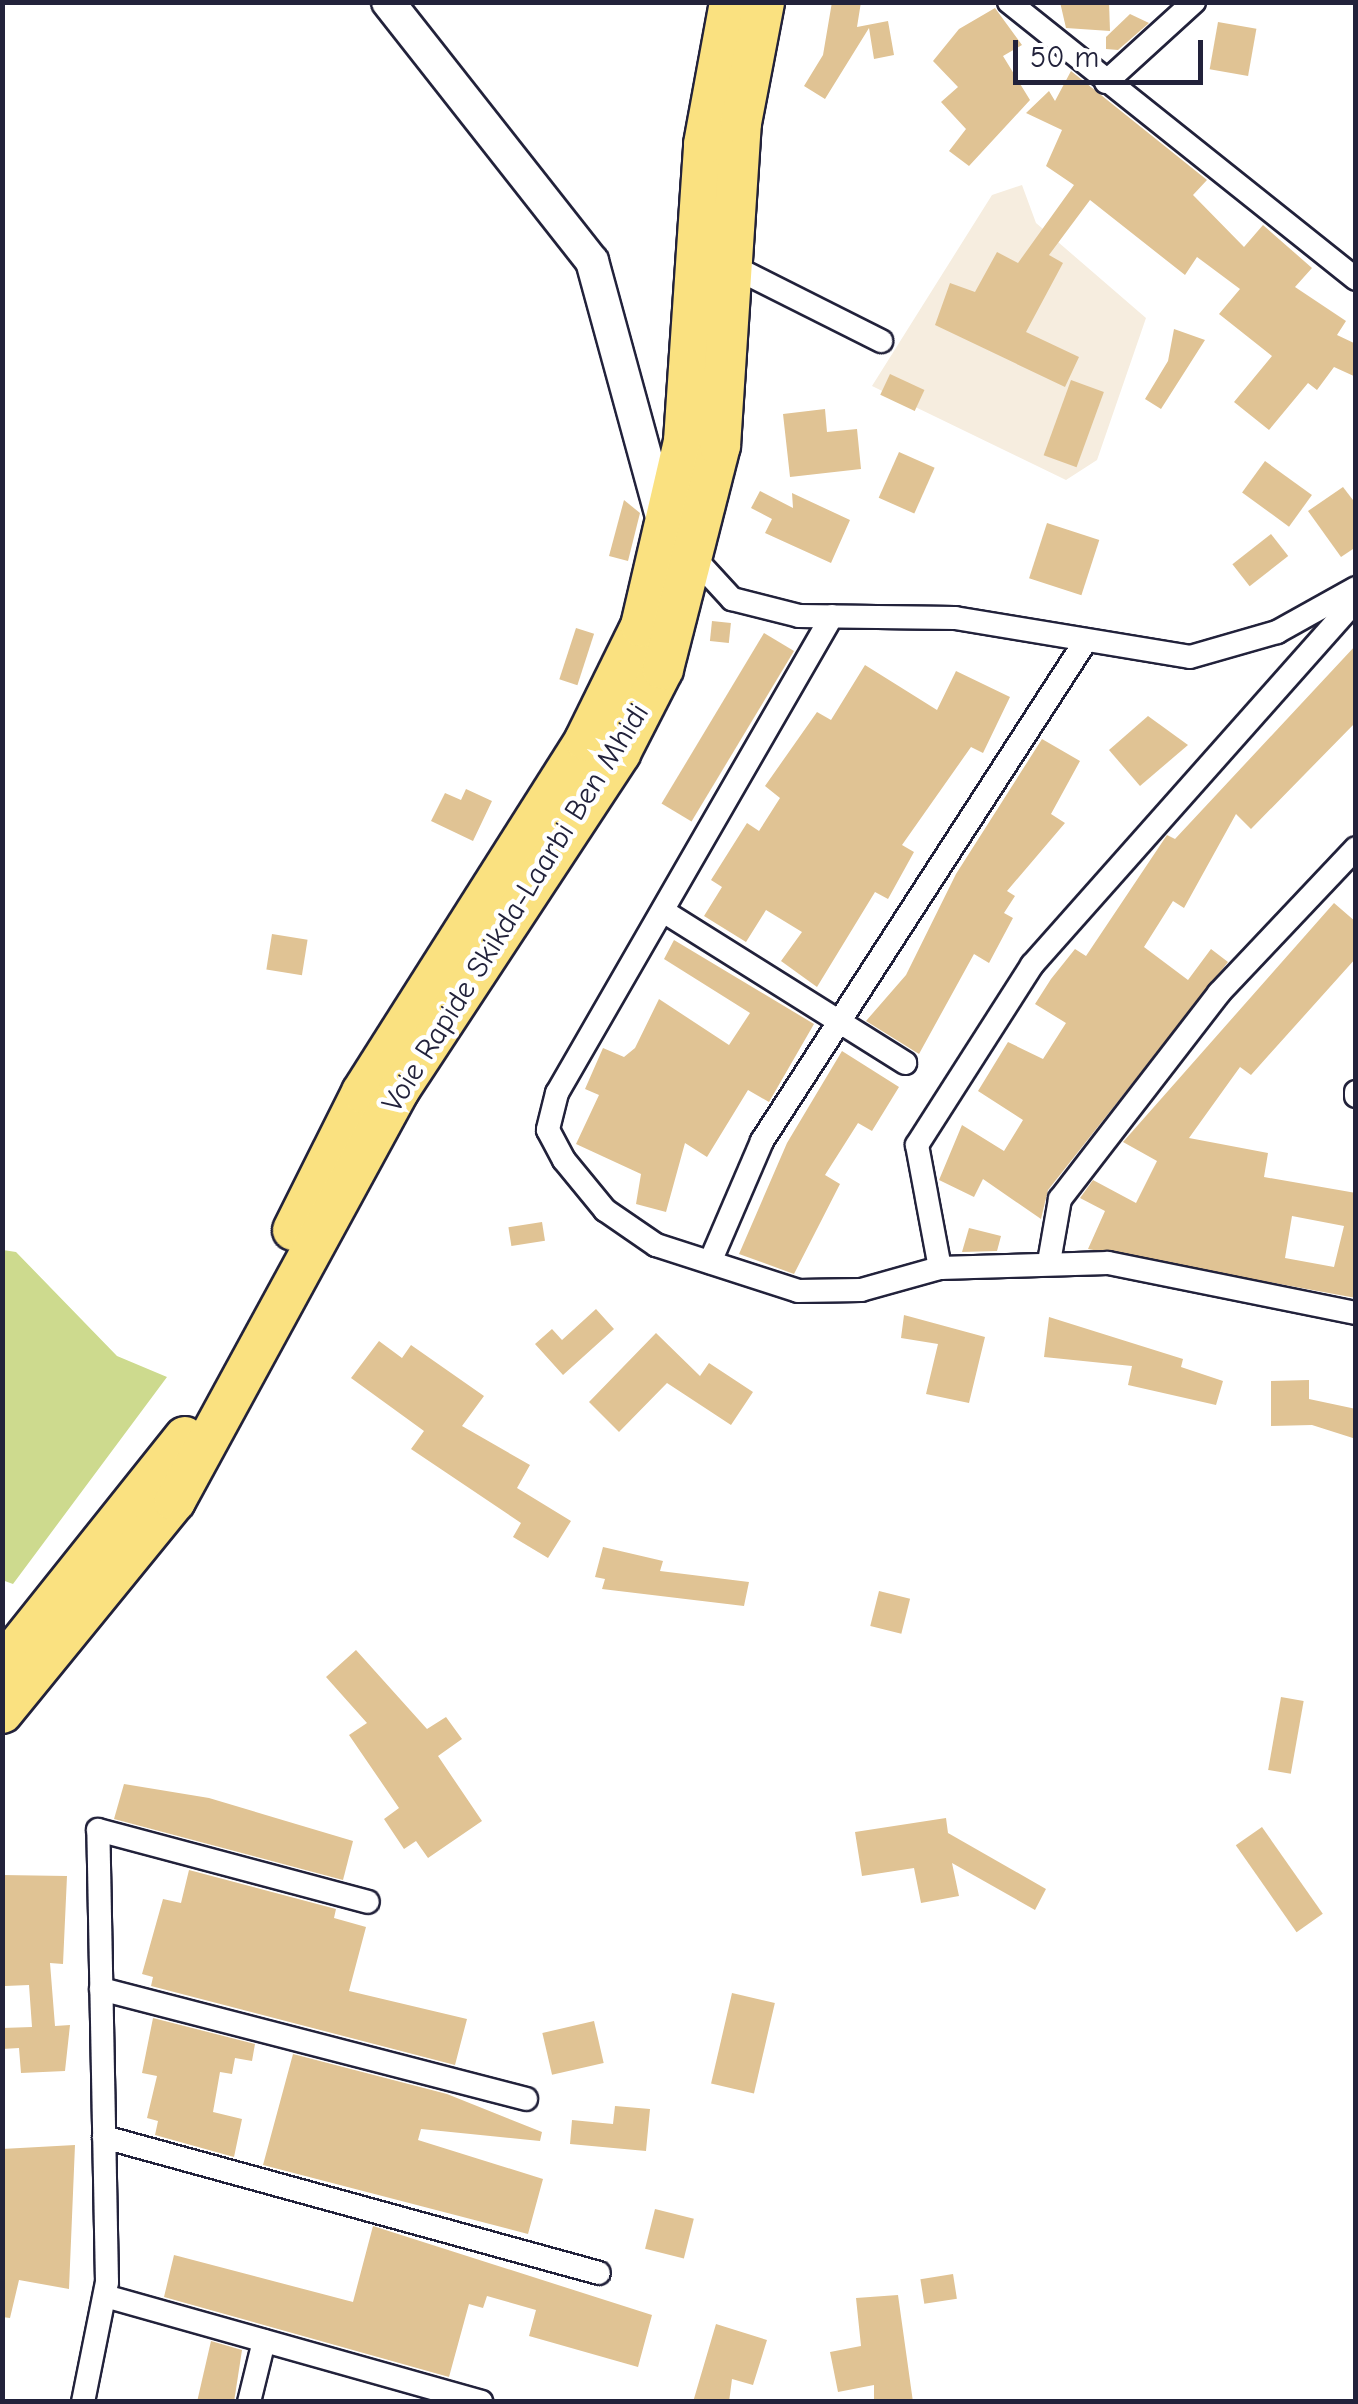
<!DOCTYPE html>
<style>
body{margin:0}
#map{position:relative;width:1358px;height:2404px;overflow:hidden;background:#fff;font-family:"Comic Neue",sans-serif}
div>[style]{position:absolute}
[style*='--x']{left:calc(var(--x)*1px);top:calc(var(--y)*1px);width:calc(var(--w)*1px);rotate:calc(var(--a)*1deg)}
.built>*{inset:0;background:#f6eddf}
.green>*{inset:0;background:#cdda8e}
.building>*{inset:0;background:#e0c394;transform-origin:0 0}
.roads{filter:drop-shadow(2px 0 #22223b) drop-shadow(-2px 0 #22223b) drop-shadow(0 2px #22223b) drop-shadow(0 -2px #22223b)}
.street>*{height:22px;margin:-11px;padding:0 11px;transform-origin:11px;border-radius:11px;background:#fff}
.secondary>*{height:32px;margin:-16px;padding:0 16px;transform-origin:16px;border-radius:16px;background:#fff}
.highway>*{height:40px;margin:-20px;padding:0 20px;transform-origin:20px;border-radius:20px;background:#fae180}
span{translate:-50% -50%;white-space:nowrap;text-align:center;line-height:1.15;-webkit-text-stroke:9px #fff;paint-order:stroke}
.street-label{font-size:30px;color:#22223b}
.frame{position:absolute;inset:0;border:5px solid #22223b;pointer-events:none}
.scale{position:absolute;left:1013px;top:40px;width:190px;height:45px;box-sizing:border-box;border:5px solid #22223b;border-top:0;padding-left:12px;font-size:30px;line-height:35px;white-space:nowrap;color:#22223b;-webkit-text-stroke:8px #fff;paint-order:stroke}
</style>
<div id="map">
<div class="built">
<i style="clip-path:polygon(1022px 185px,1036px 223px,1146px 318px,1097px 460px,1066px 480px,872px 386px,992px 195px)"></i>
</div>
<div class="green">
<i style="clip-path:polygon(3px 1250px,16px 1252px,117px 1356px,167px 1377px,13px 1584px,2px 1580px)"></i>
</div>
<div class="building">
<i style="clip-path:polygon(832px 2px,861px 2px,857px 27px,888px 21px,894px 55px,874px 59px,869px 28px,825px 99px,804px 86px,823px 55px)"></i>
<i style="clip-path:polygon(1060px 2px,1109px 2px,1110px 31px,1066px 28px)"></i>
<i style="clip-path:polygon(995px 8px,1022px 45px,1003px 56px,1030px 100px,969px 166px,949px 151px,966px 129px,941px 102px,958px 87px,933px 61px,959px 29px)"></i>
<i style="clip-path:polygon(1130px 14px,1149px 23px,1118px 50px,1106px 49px,1106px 37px)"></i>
<i style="left:1218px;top:22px;width:39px;height:48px;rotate:10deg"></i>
<i style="clip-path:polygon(1071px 71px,1207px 180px,1193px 195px,1244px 247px,1263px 225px,1312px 268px,1295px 287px,1346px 321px,1337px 335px,1356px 344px,1356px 377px,1334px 367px,1317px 390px,1308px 383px,1269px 430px,1234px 402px,1272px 356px,1219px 314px,1240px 289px,1197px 257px,1185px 275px,1090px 200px,1049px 255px,1063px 263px,1026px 332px,1079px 357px,1065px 387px,935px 325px,950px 283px,975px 292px,997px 252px,1018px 263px,1074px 185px,1046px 166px,1062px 130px,1026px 113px,1049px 91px,1055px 101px)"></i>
<i style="clip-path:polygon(1174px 329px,1205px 340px,1161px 409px,1145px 399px,1168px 361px)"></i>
<i style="left:890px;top:374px;width:38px;height:23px;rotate:25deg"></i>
<i style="left:1071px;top:380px;width:35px;height:80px;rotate:20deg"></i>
<i style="clip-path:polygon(825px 409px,827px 432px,857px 429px,861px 469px,790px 477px,783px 414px)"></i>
<i style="left:899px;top:452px;width:39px;height:50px;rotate:24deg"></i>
<i style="left:1265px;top:461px;width:58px;height:39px;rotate:36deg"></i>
<i style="clip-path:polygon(1343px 487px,1356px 504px,1356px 547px,1341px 557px,1308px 511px)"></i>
<i style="clip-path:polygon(760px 491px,793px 508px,792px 493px,850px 520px,831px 563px,765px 533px,772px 519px,751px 508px)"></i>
<i style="clip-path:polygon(624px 500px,640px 513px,628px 561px,609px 556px)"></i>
<i style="left:1047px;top:523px;width:55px;height:58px;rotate:18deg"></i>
<i style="left:1271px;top:534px;width:28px;height:49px;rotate:52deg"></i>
<i style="left:712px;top:621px;width:19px;height:20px;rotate:6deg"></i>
<i style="left:576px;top:628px;width:19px;height:54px;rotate:18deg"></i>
<i style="left:764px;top:633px;width:35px;height:199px;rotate:31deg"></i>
<i style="clip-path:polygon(1356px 645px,1356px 722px,1251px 829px,1236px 814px,1184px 908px,1173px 901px,1144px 947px,1188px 980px,1211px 949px,1228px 962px,1048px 1190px,1041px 1219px,983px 1179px,974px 1197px,939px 1180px,962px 1125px,1004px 1151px,1023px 1120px,978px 1091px,1008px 1042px,1043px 1059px,1066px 1023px,1035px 1004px,1051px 979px,1075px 949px,1086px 956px,1167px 835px,1175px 839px)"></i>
<i style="clip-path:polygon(865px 665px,937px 710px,956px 671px,1010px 697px,983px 753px,971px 747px,902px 845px,914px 852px,888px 899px,875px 892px,817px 987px,781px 961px,802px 932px,766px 910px,746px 942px,704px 916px,722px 887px,711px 880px,747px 823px,759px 831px,780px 798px,765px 786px,817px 712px,831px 720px)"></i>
<i style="clip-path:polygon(1148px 716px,1188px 745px,1140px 786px,1109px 750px)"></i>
<i style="clip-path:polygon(1042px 739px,1080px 761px,1051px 814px,1065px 823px,1007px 891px,1015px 896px,1004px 913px,1013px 918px,989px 963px,974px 954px,919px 1054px,866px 1021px,906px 975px,956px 874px)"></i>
<i style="clip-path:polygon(466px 789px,492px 801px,473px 841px,431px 821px,445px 793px,461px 800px)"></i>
<i style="clip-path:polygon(evenodd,1334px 903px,1356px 922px,1356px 958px,1251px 1075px,1240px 1067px,1189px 1138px,1268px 1153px,1264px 1177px,1356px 1193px,1356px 1298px,1088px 1249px,1105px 1211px,1080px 1198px,1093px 1180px,1136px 1203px,1157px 1161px,1123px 1142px,1334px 903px,1292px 1216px,1344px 1226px,1334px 1267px,1285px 1258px,1292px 1216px)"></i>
<i style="left:272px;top:934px;width:36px;height:36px;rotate:9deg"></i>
<i style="clip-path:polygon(674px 940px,814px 1024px,769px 1102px,748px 1090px,707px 1157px,685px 1143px,666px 1212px,636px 1204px,641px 1174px,576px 1144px,599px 1095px,585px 1089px,603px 1048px,624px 1057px,635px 1048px,659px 999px,729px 1045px,750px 1013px,664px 959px)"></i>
<i style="clip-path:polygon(842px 1051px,899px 1087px,872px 1131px,858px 1123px,825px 1175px,840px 1184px,794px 1274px,739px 1254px,787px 1143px)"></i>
<i style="left:542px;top:1222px;width:19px;height:34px;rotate:81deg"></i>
<i style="clip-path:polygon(969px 1228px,1001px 1236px,997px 1251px,962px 1252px)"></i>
<i style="clip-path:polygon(596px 1309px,614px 1329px,563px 1375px,535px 1344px,552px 1329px,562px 1340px)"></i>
<i style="clip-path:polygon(904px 1315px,985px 1337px,969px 1403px,926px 1394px,938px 1344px,901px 1338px)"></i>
<i style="clip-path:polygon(1049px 1317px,1183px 1359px,1181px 1367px,1223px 1381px,1216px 1405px,1128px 1385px,1132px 1366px,1044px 1357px)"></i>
<i style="clip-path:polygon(656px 1333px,700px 1376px,709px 1363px,753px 1392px,731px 1425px,667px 1383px,619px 1432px,589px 1402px)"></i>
<i style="clip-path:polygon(379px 1341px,402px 1358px,411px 1345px,484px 1396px,462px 1426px,530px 1465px,517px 1488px,571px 1521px,548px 1558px,513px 1537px,521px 1523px,411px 1449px,424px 1431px,351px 1378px)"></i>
<i style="clip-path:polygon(1309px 1380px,1309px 1399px,1356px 1409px,1356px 1439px,1312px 1425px,1271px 1426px,1271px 1381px)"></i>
<i style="clip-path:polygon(603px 1547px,663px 1561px,660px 1571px,749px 1582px,744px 1606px,602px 1589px,605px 1579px,595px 1577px)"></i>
<i style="left:879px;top:1591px;width:32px;height:36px;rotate:14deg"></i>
<i style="clip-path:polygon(356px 1650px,427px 1729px,446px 1717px,462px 1739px,438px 1756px,482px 1821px,428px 1858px,416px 1841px,404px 1849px,384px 1819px,399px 1808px,349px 1735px,367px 1723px,326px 1677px)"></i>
<i style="left:1281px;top:1697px;width:23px;height:74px;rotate:10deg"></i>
<i style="clip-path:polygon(124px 1784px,209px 1798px,353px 1841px,343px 1880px,114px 1819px)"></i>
<i style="clip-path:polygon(946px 1818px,948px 1833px,1046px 1889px,1035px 1910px,952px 1863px,959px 1896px,921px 1903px,914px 1868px,862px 1876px,855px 1832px)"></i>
<i style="left:1262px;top:1827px;width:106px;height:32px;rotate:55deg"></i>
<i style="clip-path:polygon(189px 1870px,336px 1909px,334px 1918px,366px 1927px,349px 1991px,467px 2019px,455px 2065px,151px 1986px,153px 1977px,142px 1974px,163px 1899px,181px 1903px)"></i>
<i style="clip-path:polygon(2px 1875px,67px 1876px,63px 1964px,50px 1963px,55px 2026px,70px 2025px,65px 2071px,21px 2073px,19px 2048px,2px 2049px,2px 2028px,32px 2027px,29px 1985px,5px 1986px)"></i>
<i style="left:732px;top:1993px;width:44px;height:93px;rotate:13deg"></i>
<i style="clip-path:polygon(153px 2018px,255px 2044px,252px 2061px,235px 2058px,232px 2074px,220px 2072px,213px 2112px,242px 2119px,234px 2157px,155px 2135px,158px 2121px,147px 2118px,157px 2076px,142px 2073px)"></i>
<i style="left:594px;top:2021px;width:43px;height:53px;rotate:77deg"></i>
<i style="clip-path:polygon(293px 2054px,447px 2094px,542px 2132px,540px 2141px,421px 2129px,418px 2140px,543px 2179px,528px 2234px,263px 2165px)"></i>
<i style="clip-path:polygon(615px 2106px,650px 2109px,646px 2151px,570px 2144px,572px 2120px,613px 2124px)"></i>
<i style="clip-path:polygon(75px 2145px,69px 2289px,19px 2280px,10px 2318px,2px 2317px,2px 2149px)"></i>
<i style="left:655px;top:2209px;width:40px;height:41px;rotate:14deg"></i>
<i style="clip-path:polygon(373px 2226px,652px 2315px,638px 2367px,529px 2336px,536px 2310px,487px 2296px,483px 2308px,469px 2304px,449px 2377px,164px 2297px,174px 2255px,353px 2302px)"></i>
<i style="left:953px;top:2274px;width:25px;height:33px;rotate:81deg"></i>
<i style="clip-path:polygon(898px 2295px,913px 2402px,874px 2402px,874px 2385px,838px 2392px,830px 2352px,861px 2346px,856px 2298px)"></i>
<i style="clip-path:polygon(716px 2324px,767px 2340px,753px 2385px,732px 2379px,729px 2402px,693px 2402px)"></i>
<i style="clip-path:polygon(211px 2341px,242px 2350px,234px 2402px,197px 2402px)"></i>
</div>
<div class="roads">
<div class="street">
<i style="--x:1009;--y:2;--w:444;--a:38.6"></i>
<i style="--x:1106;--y:82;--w:119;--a:-42.3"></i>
<i style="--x:732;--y:266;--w:167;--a:26.7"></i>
<i style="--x:697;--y:561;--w:52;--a:47.4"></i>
<i style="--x:732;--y:599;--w:69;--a:14.2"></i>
<i style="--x:799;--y:616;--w:156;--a:0.7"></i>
<i style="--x:955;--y:618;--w:238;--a:9.4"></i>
<i style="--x:1190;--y:657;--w:91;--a:-16"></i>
<i style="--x:1277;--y:632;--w:90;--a:-29.1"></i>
<i style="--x:832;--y:616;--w:551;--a:119.96"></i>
<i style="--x:557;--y:1093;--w:38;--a:104"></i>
<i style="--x:548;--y:1130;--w:34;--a:62"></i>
<i style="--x:564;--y:1160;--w:65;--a:50.6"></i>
<i style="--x:605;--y:1210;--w:62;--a:34.5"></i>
<i style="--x:656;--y:1245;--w:149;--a:17.9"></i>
<i style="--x:798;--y:1291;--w:63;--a:-0.9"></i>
<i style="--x:861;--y:1290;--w:82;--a:-15.6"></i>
<i style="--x:940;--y:1268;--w:168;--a:-1.7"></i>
<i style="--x:1108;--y:1263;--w:253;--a:11.4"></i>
<i style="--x:663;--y:911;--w:286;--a:32.1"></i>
<i style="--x:1356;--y:1092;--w:4;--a:90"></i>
<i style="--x:710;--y:1262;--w:132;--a:-66.7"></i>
<i style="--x:762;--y:1141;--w:591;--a:-57.09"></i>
<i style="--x:1049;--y:1262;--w:64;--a:-80.1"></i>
<i style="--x:1060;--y:1199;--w:260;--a:-52.3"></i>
<i style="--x:1219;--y:993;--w:199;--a:-46.6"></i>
<i style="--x:940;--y:1268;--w:125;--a:-100.6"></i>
<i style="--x:917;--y:1145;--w:214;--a:-57.4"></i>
<i style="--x:1032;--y:965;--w:488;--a:-48.4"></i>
<i style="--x:101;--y:1989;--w:439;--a:14.5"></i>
<i style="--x:104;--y:2137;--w:513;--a:15.36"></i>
<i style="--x:105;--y:2296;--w:391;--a:15.7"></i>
<i style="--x:83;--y:2402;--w:122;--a:-78.7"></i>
<i style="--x:107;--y:2282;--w:452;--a:-91.1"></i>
<i style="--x:98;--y:1830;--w:279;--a:14.9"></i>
<i style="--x:249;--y:2402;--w:63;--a:-76.2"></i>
</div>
<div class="secondary">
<i style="--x:388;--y:2;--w:330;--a:51.8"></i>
<i style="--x:592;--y:261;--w:277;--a:74.7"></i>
</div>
<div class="highway">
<i style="--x:293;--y:1230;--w:154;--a:-63.4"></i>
<i style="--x:362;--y:1092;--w:417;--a:-57.6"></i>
<i style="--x:585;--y:740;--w:127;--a:-63.8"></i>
<i style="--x:641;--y:626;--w:190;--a:-76.9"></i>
<i style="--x:684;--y:441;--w:298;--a:-86.1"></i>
<i style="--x:704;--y:144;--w:144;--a:-79.6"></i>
<i style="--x:2;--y:1666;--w:293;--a:-51.4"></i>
<i style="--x:2;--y:1713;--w:274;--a:-50.8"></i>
<i style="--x:175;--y:1501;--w:468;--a:-61.4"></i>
<i style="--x:399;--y:1090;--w:403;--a:-56.7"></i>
<i style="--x:620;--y:753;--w:94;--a:-62.9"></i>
<i style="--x:663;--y:669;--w:230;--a:-75.7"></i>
<i style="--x:720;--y:446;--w:324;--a:-86.3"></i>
<i style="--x:741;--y:123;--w:123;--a:-79.2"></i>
</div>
</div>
<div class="street-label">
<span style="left:516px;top:908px;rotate:-58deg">Voie Rapide Skikda-Laarbi Ben Mhidi</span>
</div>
<div class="frame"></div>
<div class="scale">50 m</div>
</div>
